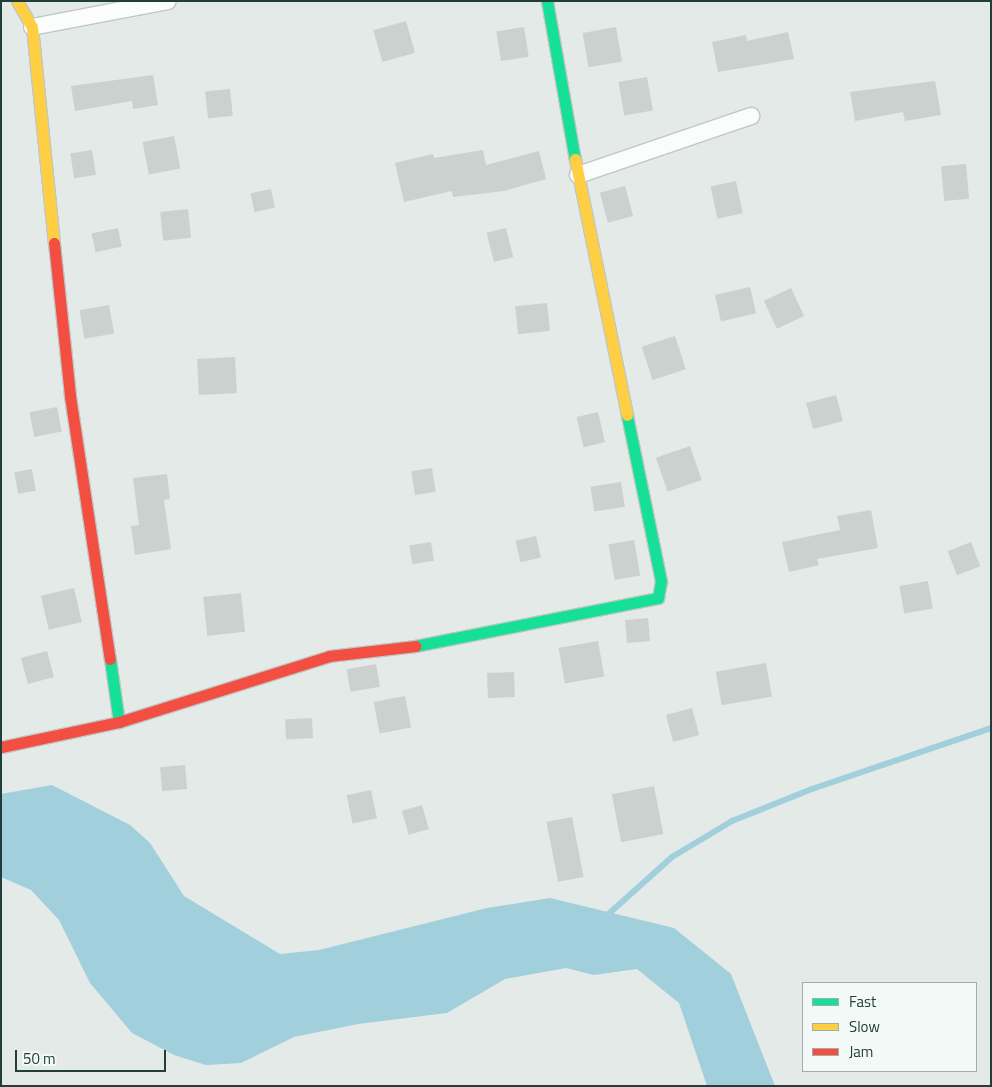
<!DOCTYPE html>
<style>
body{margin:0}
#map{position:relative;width:992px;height:1087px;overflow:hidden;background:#e4eae8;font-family:"Titillium Web",sans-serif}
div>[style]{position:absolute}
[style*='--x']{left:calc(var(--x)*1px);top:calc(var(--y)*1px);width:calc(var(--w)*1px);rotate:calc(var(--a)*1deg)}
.water>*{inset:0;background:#a1cfdc}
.stream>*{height:6px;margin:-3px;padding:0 3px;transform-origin:3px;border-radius:3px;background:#a1cfdc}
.building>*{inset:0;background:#cbd1cf;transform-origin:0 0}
.roads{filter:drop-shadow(1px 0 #c1c7c5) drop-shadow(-1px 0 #c1c7c5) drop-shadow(0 1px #c1c7c5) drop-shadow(0 -1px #c1c7c5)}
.street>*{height:16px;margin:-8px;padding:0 8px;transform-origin:8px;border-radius:8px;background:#fbfcfc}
.fast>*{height:11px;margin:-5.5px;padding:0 5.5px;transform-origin:5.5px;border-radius:5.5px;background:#16e098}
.slow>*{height:11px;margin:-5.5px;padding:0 5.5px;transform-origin:5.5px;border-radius:5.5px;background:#ffcf43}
.jam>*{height:11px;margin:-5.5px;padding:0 5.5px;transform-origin:5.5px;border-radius:5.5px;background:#f24e42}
span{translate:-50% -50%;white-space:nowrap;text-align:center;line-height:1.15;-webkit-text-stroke:4px #f2f9f6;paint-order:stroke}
.frame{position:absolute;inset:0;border:2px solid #203f3a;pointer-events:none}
.legend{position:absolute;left:802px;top:982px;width:175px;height:90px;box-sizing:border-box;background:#f2f9f6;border:1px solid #9eafab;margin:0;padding:6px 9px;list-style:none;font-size:15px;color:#203f3a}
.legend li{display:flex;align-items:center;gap:10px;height:25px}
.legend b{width:25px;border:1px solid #9eafab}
.scale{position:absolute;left:15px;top:1050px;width:151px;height:22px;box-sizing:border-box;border:2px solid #203f3a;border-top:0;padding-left:6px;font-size:15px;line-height:18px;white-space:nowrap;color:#203f3a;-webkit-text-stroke:4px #f2f9f6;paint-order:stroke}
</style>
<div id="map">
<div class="water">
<i style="clip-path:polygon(52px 785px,130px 825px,150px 843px,184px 896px,280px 954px,319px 950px,487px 908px,550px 898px,674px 928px,731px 974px,775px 1086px,707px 1086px,679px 1003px,637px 969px,594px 975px,566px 968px,505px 979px,447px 1013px,358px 1024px,294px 1037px,241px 1063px,206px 1065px,174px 1055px,132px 1033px,90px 983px,59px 920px,31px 890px,1px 877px,1px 794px)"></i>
</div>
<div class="stream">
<i style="--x:604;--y:918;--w:91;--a:-41.9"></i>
<i style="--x:672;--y:857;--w:70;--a:-31"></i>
<i style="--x:732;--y:821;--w:86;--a:-21.8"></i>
<i style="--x:812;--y:789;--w:189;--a:-18.8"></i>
</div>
<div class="building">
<i style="left:406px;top:21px;width:33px;height:34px;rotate:74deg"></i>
<i style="left:524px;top:27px;width:30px;height:28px;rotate:81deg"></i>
<i style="left:616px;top:27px;width:35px;height:34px;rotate:80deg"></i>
<i style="clip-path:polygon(788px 32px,794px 59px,718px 72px,712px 42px,746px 35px,747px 41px)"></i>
<i style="clip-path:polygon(153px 75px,158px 105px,133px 109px,132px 101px,75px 111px,71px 86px)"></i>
<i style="left:647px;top:77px;width:34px;height:29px;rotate:80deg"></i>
<i style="clip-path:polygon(935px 81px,941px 115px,905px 121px,903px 112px,855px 121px,850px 92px)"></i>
<i style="left:230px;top:89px;width:27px;height:25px;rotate:84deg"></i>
<i style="left:174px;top:136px;width:33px;height:32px;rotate:79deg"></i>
<i style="left:92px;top:150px;width:25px;height:22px;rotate:81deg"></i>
<i style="clip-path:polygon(483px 150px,486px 165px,539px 151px,546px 179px,504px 191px,453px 197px,452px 191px,404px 202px,395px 163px,433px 154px,434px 158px)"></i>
<i style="left:966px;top:164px;width:35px;height:25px;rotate:85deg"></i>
<i style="left:736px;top:181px;width:33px;height:26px;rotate:78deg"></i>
<i style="left:625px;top:186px;width:31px;height:26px;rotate:75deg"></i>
<i style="left:271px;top:189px;width:19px;height:21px;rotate:78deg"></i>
<i style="left:188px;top:209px;width:29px;height:28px;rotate:84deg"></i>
<i style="left:118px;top:228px;width:19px;height:27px;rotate:78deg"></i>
<i style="left:506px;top:228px;width:30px;height:20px;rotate:76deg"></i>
<i style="left:750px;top:287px;width:27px;height:36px;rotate:77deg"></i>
<i style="left:791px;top:288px;width:31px;height:30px;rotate:65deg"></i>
<i style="left:547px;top:303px;width:28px;height:32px;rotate:84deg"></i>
<i style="left:109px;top:305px;width:29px;height:30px;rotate:80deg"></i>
<i style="left:675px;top:336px;width:35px;height:35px;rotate:72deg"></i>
<i style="left:235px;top:357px;width:36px;height:38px;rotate:87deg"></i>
<i style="left:836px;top:395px;width:27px;height:31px;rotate:75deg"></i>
<i style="left:57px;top:407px;width:25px;height:28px;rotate:79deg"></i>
<i style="left:598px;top:412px;width:31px;height:22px;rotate:77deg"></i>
<i style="left:690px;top:446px;width:36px;height:36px;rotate:71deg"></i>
<i style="left:432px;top:468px;width:24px;height:21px;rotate:81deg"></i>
<i style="left:32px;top:469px;width:22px;height:18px;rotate:80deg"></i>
<i style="clip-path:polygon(167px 474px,170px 499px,164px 500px,171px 549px,135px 555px,131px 526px,139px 525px,133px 478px)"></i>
<i style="left:621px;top:482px;width:25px;height:31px;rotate:81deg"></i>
<i style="clip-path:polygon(871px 510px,878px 548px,817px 559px,819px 565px,789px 572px,782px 542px,840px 530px,837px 516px)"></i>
<i style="left:536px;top:536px;width:22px;height:21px;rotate:77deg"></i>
<i style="left:634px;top:540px;width:36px;height:26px;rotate:80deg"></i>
<i style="left:431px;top:542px;width:19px;height:22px;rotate:81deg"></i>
<i style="left:971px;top:542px;width:26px;height:25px;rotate:69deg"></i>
<i style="left:928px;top:581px;width:28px;height:29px;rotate:80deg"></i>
<i style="left:74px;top:588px;width:35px;height:34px;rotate:77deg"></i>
<i style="left:241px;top:593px;width:39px;height:38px;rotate:84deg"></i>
<i style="left:648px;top:618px;width:23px;height:23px;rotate:85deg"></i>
<i style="left:598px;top:641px;width:36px;height:40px;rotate:80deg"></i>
<i style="left:47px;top:651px;width:27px;height:27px;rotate:75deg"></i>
<i style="left:766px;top:663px;width:34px;height:51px;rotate:80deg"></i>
<i style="left:376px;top:664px;width:23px;height:30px;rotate:80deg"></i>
<i style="left:514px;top:672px;width:25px;height:27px;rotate:88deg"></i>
<i style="left:405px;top:696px;width:32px;height:32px;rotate:79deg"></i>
<i style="left:692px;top:708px;width:28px;height:27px;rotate:75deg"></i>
<i style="left:312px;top:718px;width:20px;height:27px;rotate:87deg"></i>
<i style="left:185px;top:765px;width:24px;height:25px;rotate:85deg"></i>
<i style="left:654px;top:786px;width:49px;height:43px;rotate:79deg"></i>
<i style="left:371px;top:790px;width:29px;height:25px;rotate:78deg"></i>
<i style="left:422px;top:805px;width:25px;height:21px;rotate:74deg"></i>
<i style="left:572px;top:817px;width:61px;height:26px;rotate:79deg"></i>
</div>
<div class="roads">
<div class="street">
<i style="--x:32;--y:27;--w:138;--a:-10.8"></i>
<i style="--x:578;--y:175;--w:183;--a:-18.8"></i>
</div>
<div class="fast">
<i style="--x:547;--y:1;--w:160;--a:80"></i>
<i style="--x:415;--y:646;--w:248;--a:-11.2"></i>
<i style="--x:658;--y:598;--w:17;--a:-80"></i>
<i style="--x:661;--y:581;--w:169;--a:-101.6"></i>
<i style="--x:110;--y:659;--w:64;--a:81.9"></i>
</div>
<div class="slow">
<i style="--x:17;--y:1;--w:30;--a:60"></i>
<i style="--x:32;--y:27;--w:217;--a:84.2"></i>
<i style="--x:575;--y:159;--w:261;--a:78.5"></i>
</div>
<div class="jam">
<i style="--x:54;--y:243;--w:154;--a:84"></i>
<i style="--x:70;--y:396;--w:266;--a:81.4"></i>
<i style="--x:1;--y:747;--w:121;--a:-12"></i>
<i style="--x:119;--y:722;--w:220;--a:-17.4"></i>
<i style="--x:329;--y:656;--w:87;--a:-6.6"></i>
</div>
</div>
<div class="frame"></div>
<ul class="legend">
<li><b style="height:6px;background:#16e098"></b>Fast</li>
<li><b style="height:6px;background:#ffcf43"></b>Slow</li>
<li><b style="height:6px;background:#f24e42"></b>Jam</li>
</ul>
<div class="scale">50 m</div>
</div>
